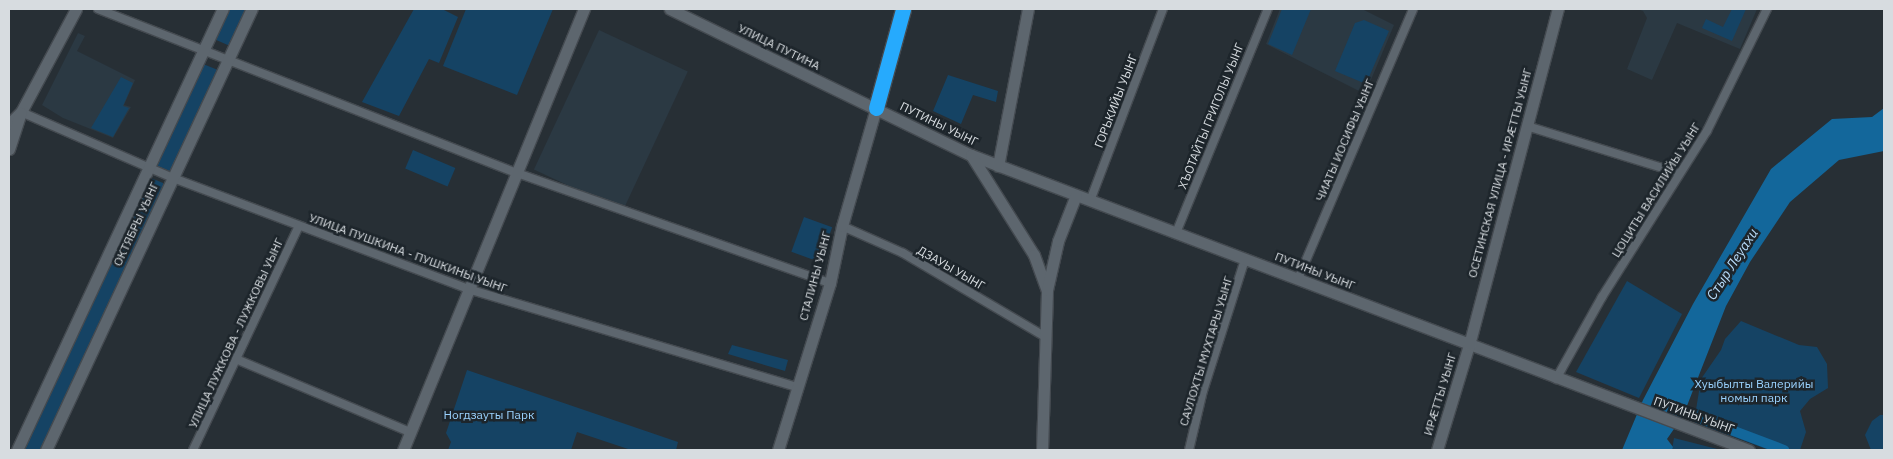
<!DOCTYPE html>
<meta charset="utf-8">
<style>
body{margin:0}
#map{position:relative;width:1893px;height:459px;overflow:hidden;background:#272f35;font-family:"IBM Plex Sans",sans-serif}
div>[style]{position:absolute}
[style*='--x']{left:calc(var(--x)*1px);top:calc(var(--y)*1px);width:calc(var(--w)*1px);rotate:calc(var(--a)*1deg)}
.built>*{inset:0;background:#2b3943;transform-origin:0 0}
.green>*{inset:0;background:#154364;transform-origin:0 0}
.water>*{inset:0;background:#13679b}
.canal>*{height:10px;margin:-5px;padding:0 5px;transform-origin:5px;border-radius:5px;background:#13679b}
.roads{filter:drop-shadow(1px 0 #444a50) drop-shadow(-1px 0 #444a50) drop-shadow(0 1px #444a50) drop-shadow(0 -1px #444a50)}
.street>*{height:8px;margin:-4px;padding:0 4px;transform-origin:4px;border-radius:4px;background:#5d666e}
.secondary>*{height:11px;margin:-5.5px;padding:0 5.5px;transform-origin:5.5px;border-radius:5.5px;background:#5d666e}
.highway>*{height:15px;margin:-7.5px;padding:0 7.5px;transform-origin:7.5px;border-radius:7.5px;background:#26aafd}
span{translate:-50% -50%;white-space:nowrap;text-align:center;line-height:1.15;-webkit-text-stroke:5px #1d252b;paint-order:stroke}
.street-label{font-size:12px;color:#d7dce0}
.park-label{font-size:12px;color:#9ad2fe}
.water-label{font-size:14px;color:#b8dcfa;font-style:italic}
.frame{position:absolute;inset:0;border:10px solid #d7dce0;pointer-events:none}
</style>
<div id="map">
<div class="built">
<i style="clip-path:polygon(1280px 9px,1362px 9px,1394px 25px,1365px 94px,1266px 44px)"></i>
<i style="clip-path:polygon(1637px 9px,1757px 9px,1740px 49px,1677px 23px,1652px 80px,1627px 69px,1647px 18px,1643px 11px)"></i>
<i style="left:599px;top:30px;width:98px;height:154px;rotate:25deg"></i>
<i style="clip-path:polygon(78px 33px,85px 36px,77px 51px,135px 80px,124px 105px,131px 107px,113px 138px,63px 118px,42px 105px)"></i>
</div>
<div class="green">
<i style="clip-path:polygon(227px 9px,249px 9px,230px 46px,214px 39px)"></i>
<i style="clip-path:polygon(414px 9px,442px 9px,458px 17px,439px 63px,429px 59px,399px 116px,362px 102px)"></i>
<i style="clip-path:polygon(466px 9px,553px 9px,517px 95px,443px 66px)"></i>
<i style="clip-path:polygon(1282px 9px,1311px 9px,1292px 55px,1268px 44px)"></i>
<i style="clip-path:polygon(1732px 9px,1746px 9px,1732px 41px,1702px 28px,1706px 19px,1723px 27px)"></i>
<i style="clip-path:polygon(1364px 20px,1389px 31px,1366px 84px,1335px 71px,1355px 23px)"></i>
<i style="clip-path:polygon(203px 64px,218px 70px,170px 171px,157px 166px,156px 160px)"></i>
<i style="clip-path:polygon(948px 75px,998px 91px,996px 102px,973px 95px,961px 124px,933px 111px)"></i>
<i style="clip-path:polygon(121px 77px,133px 83px,123px 106px,129px 108px,113px 137px,91px 128px)"></i>
<i style="left:413px;top:150px;width:46px;height:20px;rotate:23deg"></i>
<i style="clip-path:polygon(151px 178px,163px 183px,163px 189px,42px 450px,21px 450px)"></i>
<i style="left:804px;top:217px;width:30px;height:37px;rotate:20deg"></i>
<i style="clip-path:polygon(1627px 281px,1682px 314px,1639px 398px,1576px 372px)"></i>
<i style="clip-path:polygon(1741px 321px,1799px 345px,1817px 347px,1827px 364px,1828px 388px,1810px 399px,1800px 411px,1806px 432px,1800px 450px,1769px 450px,1694px 422px,1701px 379px,1721px 350px,1725px 339px)"></i>
<i style="clip-path:polygon(732px 345px,788px 360px,785px 371px,728px 354px)"></i>
<i style="clip-path:polygon(467px 370px,678px 442px,676px 450px,631px 450px,577px 432px,571px 450px,448px 450px,451px 442px,446px 433px)"></i>
<i style="clip-path:polygon(1880px 415px,1884px 415px,1884px 450px,1871px 450px,1865px 435px,1872px 421px)"></i>
<i style="clip-path:polygon(1674px 438px,1721px 450px,1672px 450px)"></i>
</div>
<div class="water">
<i style="clip-path:polygon(1884px 108px,1884px 151px,1839px 160px,1790px 202px,1750px 262px,1726px 306px,1683px 416px,1667px 439px,1673px 447px,1672px 450px,1622px 450px,1643px 400px,1693px 304px,1771px 169px,1832px 119px,1872px 117px)"></i>
</div>
<div class="canal">
<i style="--x:1673;--y:408;--w:119;--a:20.7"></i>
</div>
<div class="roads">
<div class="street">
<i style="--x:98;--y:9;--w:450;--a:21.4"></i>
<i style="--x:517;--y:173;--w:332;--a:19.4"></i>
<i style="--x:21;--y:112;--w:166;--a:23.5"></i>
<i style="--x:173;--y:178;--w:315;--a:20.6"></i>
<i style="--x:468;--y:289;--w:343;--a:16.6"></i>
<i style="--x:1527;--y:126;--w:159;--a:17.2"></i>
<i style="--x:1090;--y:201;--w:205;--a:-69.2"></i>
<i style="--x:842;--y:226;--w:67;--a:23.9"></i>
<i style="--x:903;--y:253;--w:164;--a:30.5"></i>
<i style="--x:1176;--y:233;--w:242;--a:-67.7"></i>
<i style="--x:1298;--y:279;--w:293;--a:-66.9"></i>
<i style="--x:236;--y:359;--w:189;--a:22.8"></i>
<i style="--x:1556;--y:379;--w:94;--a:-60.7"></i>
<i style="--x:1602;--y:297;--w:196;--a:-57.7"></i>
<i style="--x:1707;--y:131;--w:136;--a:-63.8"></i>
<i style="--x:193;--y:450;--w:248;--a:-64.7"></i>
<i style="--x:1189;--y:450;--w:61;--a:-76.7"></i>
<i style="--x:1203;--y:391;--w:139;--a:-72.3"></i>
</div>
<div class="secondary">
<i style="--x:670;--y:9;--w:335;--a:25.9"></i>
<i style="--x:971;--y:155;--w:832;--a:20.77"></i>
<i style="--x:9;--y:124;--w:17;--a:-45"></i>
<i style="--x:21;--y:112;--w:117;--a:-61.9"></i>
<i style="--x:9;--y:149;--w:38;--a:-72"></i>
<i style="--x:971;--y:155;--w:118;--a:57.8"></i>
<i style="--x:1034;--y:255;--w:37;--a:70"></i>
<i style="--x:998;--y:166;--w:160;--a:-79.2"></i>
<i style="--x:17;--y:450;--w:487;--a:-65"></i>
<i style="--x:46;--y:450;--w:487;--a:-65"></i>
<i style="--x:403;--y:450;--w:477;--a:-67.7"></i>
<i style="--x:778;--y:450;--w:175;--a:-72.7"></i>
<i style="--x:830;--y:283;--w:58;--a:-78.1"></i>
<i style="--x:842;--y:226;--w:123;--a:-73.9"></i>
<i style="--x:1042;--y:450;--w:160;--a:-88.2"></i>
<i style="--x:1047;--y:290;--w:50;--a:-77.3"></i>
<i style="--x:1058;--y:241;--w:49;--a:-68.6"></i>
<i style="--x:1437;--y:450;--w:110;--a:-73.1"></i>
<i style="--x:1469;--y:345;--w:348;--a:-75.2"></i>
</div>
<div class="highway">
<i style="--x:876;--y:108;--w:103;--a:-74.7"></i>
</div>
</div>
<div class="street-label">
<span style="left:779px;top:47px;rotate:26deg">УЛИЦА ПУТИНА</span>
<span style="left:1116px;top:101px;rotate:-69deg">ГОРЬКИЙЫ УЫНГ</span>
<span style="left:1211px;top:116px;rotate:-68deg">ХЪОТАЙТЫ ГРИГОЛЫ УЫНГ</span>
<span style="left:939px;top:124px;rotate:26deg">ПУТИНЫ УЫНГ</span>
<span style="left:1345px;top:140px;rotate:-67deg">ЧИАТЫ ИОСИФЫ УЫНГ</span>
<span style="left:1500px;top:173px;rotate:-75deg">ОСЕТИНСКАЯ УЛИЦА - ИРÆТТЫ УЫНГ</span>
<span style="left:1656px;top:190px;rotate:-58deg">ЦОЦИТЫ ВАСИЛИЙЫ УЫНГ</span>
<span style="left:136px;top:224px;rotate:-65deg">ОКТЯБРЫ УЫНГ</span>
<span style="left:408px;top:253px;rotate:20deg">УЛИЦА ПУШКИНА - ПУШКИНЫ УЫНГ</span>
<span style="left:951px;top:268px;rotate:30deg">ДЗАУЫ УЫНГ</span>
<span style="left:1315px;top:271px;rotate:21deg">ПУТИНЫ УЫНГ</span>
<span style="left:815px;top:276px;rotate:-75deg">СТАЛИНЫ УЫНГ</span>
<span style="left:236px;top:333px;rotate:-65deg">УЛИЦА ЛУЖКОВА - ЛУЖКОВЫ УЫНГ</span>
<span style="left:1206px;top:351px;rotate:-73deg">САУЛОХТЫ МУХТАРЫ УЫНГ</span>
<span style="left:1440px;top:394px;rotate:-73deg">ИРÆТТЫ УЫНГ</span>
<span style="left:1694px;top:415px;rotate:20deg">ПУТИНЫ УЫНГ</span>
</div>
<div class="park-label">
<span style="left:1754px;top:391px">Хуыбылты Валерийы<br>номыл парк</span>
<span style="left:489px;top:415px">Ногдзауты Парк</span>
</div>
<div class="water-label">
<span style="left:1732px;top:264px;rotate:-57deg">Стыр Леуахи</span>
</div>
<div class="frame"></div>
</div>
